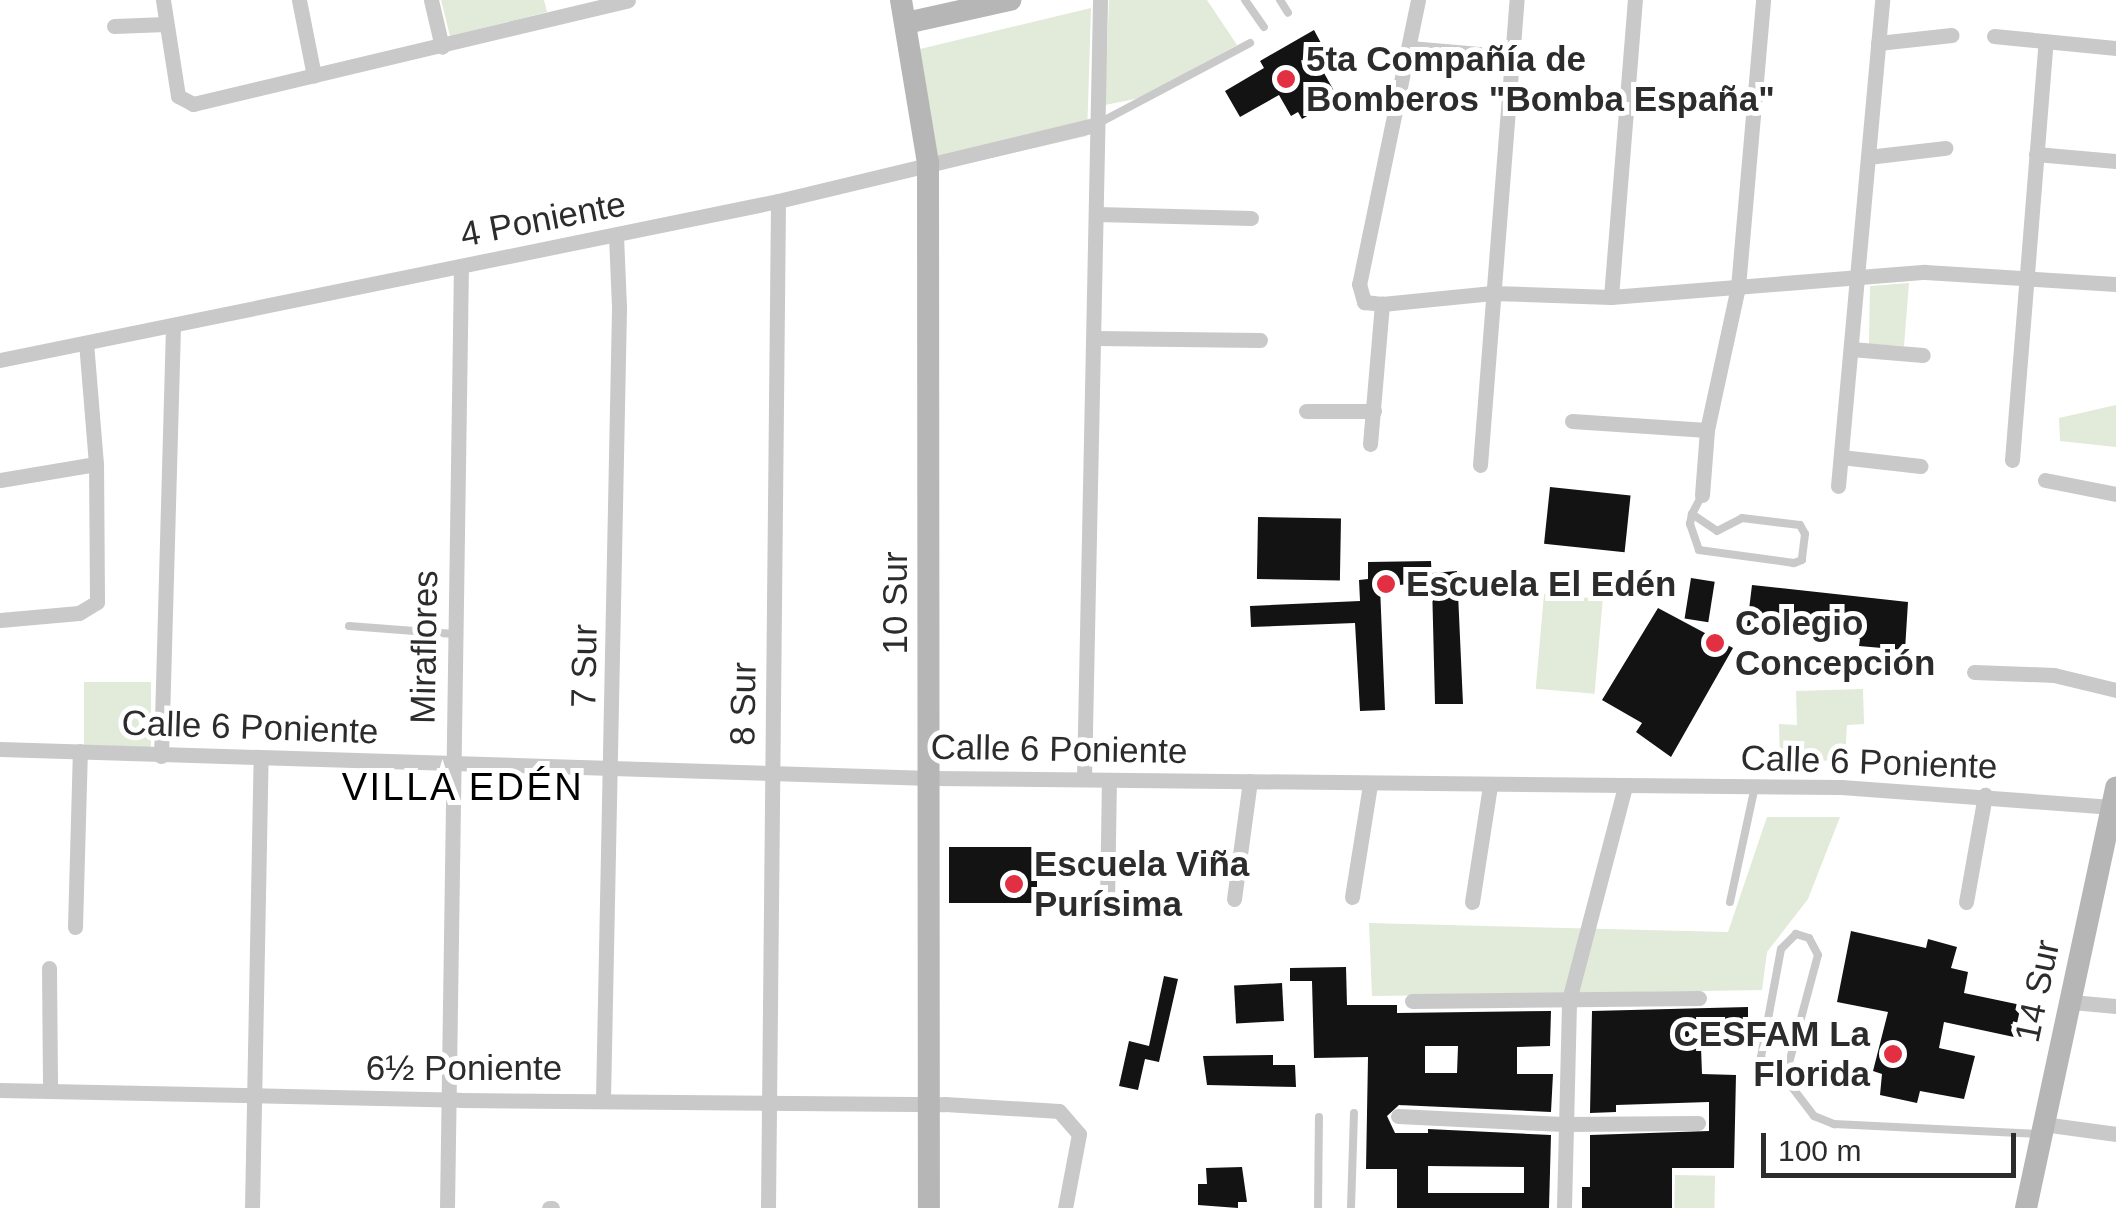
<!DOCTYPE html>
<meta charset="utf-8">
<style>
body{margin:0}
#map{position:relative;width:2116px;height:1208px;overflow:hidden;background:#fff;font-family:Helvetica,sans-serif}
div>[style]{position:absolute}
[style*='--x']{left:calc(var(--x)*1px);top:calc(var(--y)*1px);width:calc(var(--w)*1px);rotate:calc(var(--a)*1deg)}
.green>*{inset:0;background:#e2ead9;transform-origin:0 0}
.building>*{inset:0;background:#131313;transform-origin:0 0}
.lane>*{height:8px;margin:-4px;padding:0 4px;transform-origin:4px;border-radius:4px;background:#c9c9c9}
.street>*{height:15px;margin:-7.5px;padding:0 7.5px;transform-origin:7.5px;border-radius:7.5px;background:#c9c9c9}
.secondary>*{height:22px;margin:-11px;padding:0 11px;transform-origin:11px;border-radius:11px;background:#b6b6b6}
.dots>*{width:28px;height:28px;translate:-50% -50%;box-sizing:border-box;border:5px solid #fff;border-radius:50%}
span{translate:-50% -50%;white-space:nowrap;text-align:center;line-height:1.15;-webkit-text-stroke:10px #fff;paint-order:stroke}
.poi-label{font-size:35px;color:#2c2c2c;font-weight:700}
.left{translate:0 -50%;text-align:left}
.right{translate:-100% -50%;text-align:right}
.street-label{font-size:35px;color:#2c2c2c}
.neighbourhood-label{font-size:38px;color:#000;letter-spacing:2.5px}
.scale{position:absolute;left:1761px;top:1133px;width:255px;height:45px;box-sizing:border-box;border:5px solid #2c2c2c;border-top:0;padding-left:12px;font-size:30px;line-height:35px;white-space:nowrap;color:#2c2c2c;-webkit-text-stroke:8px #fff;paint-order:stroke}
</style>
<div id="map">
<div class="green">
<i style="clip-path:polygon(441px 0,544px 0,547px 12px,450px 36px)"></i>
<i style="clip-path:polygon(1109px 0,1207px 0,1237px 45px,1140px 98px,1105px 105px)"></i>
<i style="clip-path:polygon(1091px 8px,1087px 136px,939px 170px,920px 49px)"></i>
<i style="clip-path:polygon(1909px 283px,1904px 346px,1869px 344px,1870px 286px)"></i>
<i style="clip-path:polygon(2116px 405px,2116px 447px,2060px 441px,2059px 418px)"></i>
<i style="left:1544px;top:594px;width:59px;height:95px;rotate:5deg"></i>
<i style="left:84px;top:682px;width:67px;height:66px"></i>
<i style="clip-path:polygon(1863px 689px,1864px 724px,1847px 725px,1845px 760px,1780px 762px,1779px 724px,1797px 725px,1796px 691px)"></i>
<i style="clip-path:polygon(1767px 817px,1840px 817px,1808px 899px,1767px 952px,1762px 990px,1372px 996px,1369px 923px,1728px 932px)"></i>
<i style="left:1675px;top:1175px;width:40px;height:33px;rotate:1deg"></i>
</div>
<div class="building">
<i style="clip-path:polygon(1314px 30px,1329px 58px,1319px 64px,1338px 98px,1302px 119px,1298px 112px,1291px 116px,1279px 95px,1240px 117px,1225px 91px,1264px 68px,1260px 61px)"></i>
<i style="left:1550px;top:487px;width:81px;height:57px;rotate:6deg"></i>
<i style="left:1258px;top:517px;width:83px;height:62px;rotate:1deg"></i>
<i style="clip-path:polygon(1431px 561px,1432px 582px,1432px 573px,1457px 571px,1463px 704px,1435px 704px,1432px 583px,1380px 586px,1385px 710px,1360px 711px,1355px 623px,1251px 627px,1250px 606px,1360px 601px,1359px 580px,1368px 579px,1368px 562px)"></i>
<i style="left:1691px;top:578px;width:24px;height:41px;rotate:9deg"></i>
<i style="clip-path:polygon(1752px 585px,1908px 602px,1905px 650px,1859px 646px,1860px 639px,1747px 626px)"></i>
<i style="clip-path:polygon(1658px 608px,1733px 648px,1671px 757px,1636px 732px,1642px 723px,1602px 700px)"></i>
<i style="left:949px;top:847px;width:88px;height:56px"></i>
<i style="clip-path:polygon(1851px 931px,1926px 948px,1928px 939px,1957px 947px,1951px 968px,1968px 972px,1964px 993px,2021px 1005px,2014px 1037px,1944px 1022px,1939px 1048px,1975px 1056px,1964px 1099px,1920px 1091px,1917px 1103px,1880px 1095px,1882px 1074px,1873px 1071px,1888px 1012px,1837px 1002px)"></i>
<i style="clip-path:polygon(evenodd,1346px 967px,1347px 1005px,1397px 1005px,1397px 1013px,1551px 1011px,1550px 1046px,1517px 1047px,1517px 1074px,1553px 1074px,1551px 1112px,1399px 1105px,1387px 1116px,1395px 1133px,1428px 1133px,1428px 1129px,1551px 1135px,1549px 1208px,1397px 1208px,1397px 1169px,1366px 1169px,1368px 1057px,1314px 1058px,1312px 981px,1290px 981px,1290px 968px,1346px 967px,1425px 1046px,1458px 1046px,1457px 1073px,1425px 1073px,1425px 1046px,1346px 967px,1428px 1166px,1524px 1167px,1524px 1193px,1428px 1193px,1428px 1166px)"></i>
<i style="clip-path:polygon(1164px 976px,1178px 979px,1159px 1062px,1145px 1059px,1138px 1090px,1119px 1086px,1129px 1041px,1149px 1046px)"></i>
<i style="left:1282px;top:983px;width:38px;height:48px;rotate:87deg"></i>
<i style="clip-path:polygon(1748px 1007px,1748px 1044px,1701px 1047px,1702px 1074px,1736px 1075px,1734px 1168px,1672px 1168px,1672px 1208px,1582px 1208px,1582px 1187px,1590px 1187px,1590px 1135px,1709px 1131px,1709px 1102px,1616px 1105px,1616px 1112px,1590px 1113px,1592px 1011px)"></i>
<i style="clip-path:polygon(1273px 1055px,1273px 1065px,1295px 1065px,1296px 1087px,1207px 1085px,1203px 1056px)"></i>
<i style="clip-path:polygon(1242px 1167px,1247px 1202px,1238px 1202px,1238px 1208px,1198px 1205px,1198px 1184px,1207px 1184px,1206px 1168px)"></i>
</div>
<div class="lane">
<i style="--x:1245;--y:0;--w:33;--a:55"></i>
<i style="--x:1280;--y:0;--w:15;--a:58"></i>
<i style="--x:1099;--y:123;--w:171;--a:-27.9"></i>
<i style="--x:1692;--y:514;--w:30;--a:34"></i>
<i style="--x:1717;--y:531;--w:28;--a:-27"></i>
<i style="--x:1742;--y:518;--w:58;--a:6.9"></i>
<i style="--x:1800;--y:525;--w:10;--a:61"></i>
<i style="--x:1805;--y:534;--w:26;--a:97"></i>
<i style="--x:1802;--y:560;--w:9;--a:159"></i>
<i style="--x:1794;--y:563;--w:96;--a:-172.2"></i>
<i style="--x:1699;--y:550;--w:28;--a:-109"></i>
<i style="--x:1690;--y:524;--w:10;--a:-79"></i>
<i style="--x:1692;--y:514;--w:21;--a:-62"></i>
<i style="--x:349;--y:626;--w:105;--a:4.4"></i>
<i style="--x:1730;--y:902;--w:119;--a:-77.8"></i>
<i style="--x:1785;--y:1078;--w:127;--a:-75"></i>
<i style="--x:1818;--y:955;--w:19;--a:-118"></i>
<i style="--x:1809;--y:938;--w:14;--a:-163"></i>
<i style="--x:1796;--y:934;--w:21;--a:135"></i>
<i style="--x:1781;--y:949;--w:110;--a:100.5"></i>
<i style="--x:1761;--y:1057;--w:15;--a:62"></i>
<i style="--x:1768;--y:1070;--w:19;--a:25"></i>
<i style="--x:1785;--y:1078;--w:48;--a:52.7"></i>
<i style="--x:1814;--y:1116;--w:22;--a:22"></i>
<i style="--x:1834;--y:1124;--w:204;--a:2.8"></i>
<i style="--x:1318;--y:1208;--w:91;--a:-89.4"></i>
<i style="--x:1351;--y:1208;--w:95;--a:-88.2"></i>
</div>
<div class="street">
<i style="--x:163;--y:0;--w:97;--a:81.1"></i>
<i style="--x:178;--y:96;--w:17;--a:28"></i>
<i style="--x:193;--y:104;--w:447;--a:-13.4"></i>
<i style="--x:299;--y:0;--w:77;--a:78.8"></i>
<i style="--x:431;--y:0;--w:48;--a:76.8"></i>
<i style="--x:1418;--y:0;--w:290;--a:101.7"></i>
<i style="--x:1359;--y:284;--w:19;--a:74"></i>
<i style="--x:1364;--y:302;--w:18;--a:6"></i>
<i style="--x:1382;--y:304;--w:111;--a:-5.7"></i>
<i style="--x:1492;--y:293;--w:119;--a:1.9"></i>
<i style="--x:1611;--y:297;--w:315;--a:-4.6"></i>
<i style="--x:1925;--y:272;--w:191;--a:3.6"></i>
<i style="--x:114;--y:26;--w:52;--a:-2.2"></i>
<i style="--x:1994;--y:36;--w:123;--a:5.6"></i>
<i style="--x:1878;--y:43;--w:74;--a:-6.2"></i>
<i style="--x:1410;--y:48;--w:104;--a:4.9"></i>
<i style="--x:2036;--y:154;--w:80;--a:5"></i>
<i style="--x:1868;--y:157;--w:78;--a:-6.7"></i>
<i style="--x:1097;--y:214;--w:154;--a:1.5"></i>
<i style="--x:1611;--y:297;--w:298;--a:-85.4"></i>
<i style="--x:1095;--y:338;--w:165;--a:0.7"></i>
<i style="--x:1851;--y:349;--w:72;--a:4.8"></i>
<i style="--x:0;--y:360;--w:794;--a:-11.55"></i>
<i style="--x:778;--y:201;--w:326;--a:-13.5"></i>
<i style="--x:1306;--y:411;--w:68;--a:0"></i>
<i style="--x:1572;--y:421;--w:135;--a:3.8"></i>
<i style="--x:1370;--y:444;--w:141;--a:-85.1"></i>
<i style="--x:1841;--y:457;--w:80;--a:6.5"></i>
<i style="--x:2012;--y:460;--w:420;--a:-85.4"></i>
<i style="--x:1480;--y:465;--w:466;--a:-85.5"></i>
<i style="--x:0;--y:480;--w:97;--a:-9.5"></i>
<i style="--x:2045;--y:480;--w:72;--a:11.2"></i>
<i style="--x:1838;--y:486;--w:488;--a:-84.8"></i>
<i style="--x:1702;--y:495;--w:65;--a:-85.6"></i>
<i style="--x:1707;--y:430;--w:146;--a:-77.8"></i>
<i style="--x:1738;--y:287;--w:288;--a:-85"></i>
<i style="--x:0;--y:620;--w:79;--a:-5.1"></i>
<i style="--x:79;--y:613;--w:21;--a:-31"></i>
<i style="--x:97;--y:602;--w:138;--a:-90.4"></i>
<i style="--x:96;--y:464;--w:121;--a:-94.7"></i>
<i style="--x:1974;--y:672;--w:80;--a:2.1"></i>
<i style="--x:2054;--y:675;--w:64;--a:13.6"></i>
<i style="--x:0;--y:749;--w:931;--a:1.78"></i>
<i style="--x:931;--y:778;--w:910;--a:0.57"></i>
<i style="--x:1841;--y:787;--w:276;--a:4.2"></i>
<i style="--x:161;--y:756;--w:429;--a:-88.4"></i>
<i style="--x:1084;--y:779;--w:779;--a:-88.82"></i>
<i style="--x:1352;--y:897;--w:114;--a:-80.9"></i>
<i style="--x:1234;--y:899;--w:119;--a:-82.3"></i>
<i style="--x:1472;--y:902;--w:117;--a:-81.2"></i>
<i style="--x:1966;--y:902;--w:109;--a:-79.9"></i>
<i style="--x:1107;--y:904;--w:124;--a:-89.1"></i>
<i style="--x:75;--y:927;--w:176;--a:-88.4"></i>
<i style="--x:49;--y:968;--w:123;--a:89.5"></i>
<i style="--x:1412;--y:1001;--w:287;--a:-0.6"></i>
<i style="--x:2072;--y:1002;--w:44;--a:5.2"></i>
<i style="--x:0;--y:1090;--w:460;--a:1.2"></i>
<i style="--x:460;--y:1100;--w:485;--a:0.5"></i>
<i style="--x:945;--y:1104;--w:114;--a:3.5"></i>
<i style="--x:1059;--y:1111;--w:30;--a:49"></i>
<i style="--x:1079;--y:1134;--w:75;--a:100.7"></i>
<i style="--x:603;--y:1099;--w:792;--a:-88.84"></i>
<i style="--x:619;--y:307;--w:72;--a:-92.4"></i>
<i style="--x:1398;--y:1116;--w:166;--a:2.8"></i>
<i style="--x:1564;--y:1124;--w:134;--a:-0.4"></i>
<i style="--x:2043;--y:1124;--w:74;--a:7.8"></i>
<i style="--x:252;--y:1208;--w:450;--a:-88.9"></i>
<i style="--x:447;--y:1208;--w:942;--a:-89.15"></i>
<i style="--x:549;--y:1208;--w:3;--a:0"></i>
<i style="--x:768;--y:1208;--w:1007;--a:-89.43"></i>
<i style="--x:1564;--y:1208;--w:208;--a:-88.6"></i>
<i style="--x:1569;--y:1000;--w:220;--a:-75.3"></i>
</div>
<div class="secondary">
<i style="--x:901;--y:0;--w:165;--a:80.6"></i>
<i style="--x:928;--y:163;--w:1045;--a:89.95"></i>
<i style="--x:906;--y:23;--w:107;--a:-12.5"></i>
<i style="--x:2026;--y:1208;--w:430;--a:-77.9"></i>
</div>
<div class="dots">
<i style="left:1286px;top:79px;background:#e22f42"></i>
<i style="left:1386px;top:584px;background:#e22f42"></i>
<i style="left:1715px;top:643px;background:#e22f42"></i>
<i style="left:1014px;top:884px;background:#e22f42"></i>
<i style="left:1893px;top:1054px;background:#e22f42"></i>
</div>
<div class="poi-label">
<span class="left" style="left:1306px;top:79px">5ta Compañía de<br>Bomberos "Bomba España"</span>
<span class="left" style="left:1406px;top:584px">Escuela El Edén</span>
<span class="left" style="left:1735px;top:643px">Colegio<br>Concepción</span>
<span class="left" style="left:1034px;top:884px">Escuela Viña<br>Purísima</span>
<span class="right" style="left:1870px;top:1054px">CESFAM La<br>Florida</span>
</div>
<div class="street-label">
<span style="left:543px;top:219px;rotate:-11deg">4 Poniente</span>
<span style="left:895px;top:603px;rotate:-90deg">10 Sur</span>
<span style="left:424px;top:647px;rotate:-89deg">Miraflores</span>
<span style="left:584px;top:666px;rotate:-89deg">7 Sur</span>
<span style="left:743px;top:704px;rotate:-89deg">8 Sur</span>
<span style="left:250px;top:727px;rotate:2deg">Calle 6 Poniente</span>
<span style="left:1059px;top:749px;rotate:1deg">Calle 6 Poniente</span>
<span style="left:1869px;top:762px;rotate:2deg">Calle 6 Poniente</span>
<span style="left:2037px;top:991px;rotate:-78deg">14 Sur</span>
<span style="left:464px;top:1068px">6½ Poniente</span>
</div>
<div class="neighbourhood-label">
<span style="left:463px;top:788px">VILLA EDÉN</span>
</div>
<div class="scale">100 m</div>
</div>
